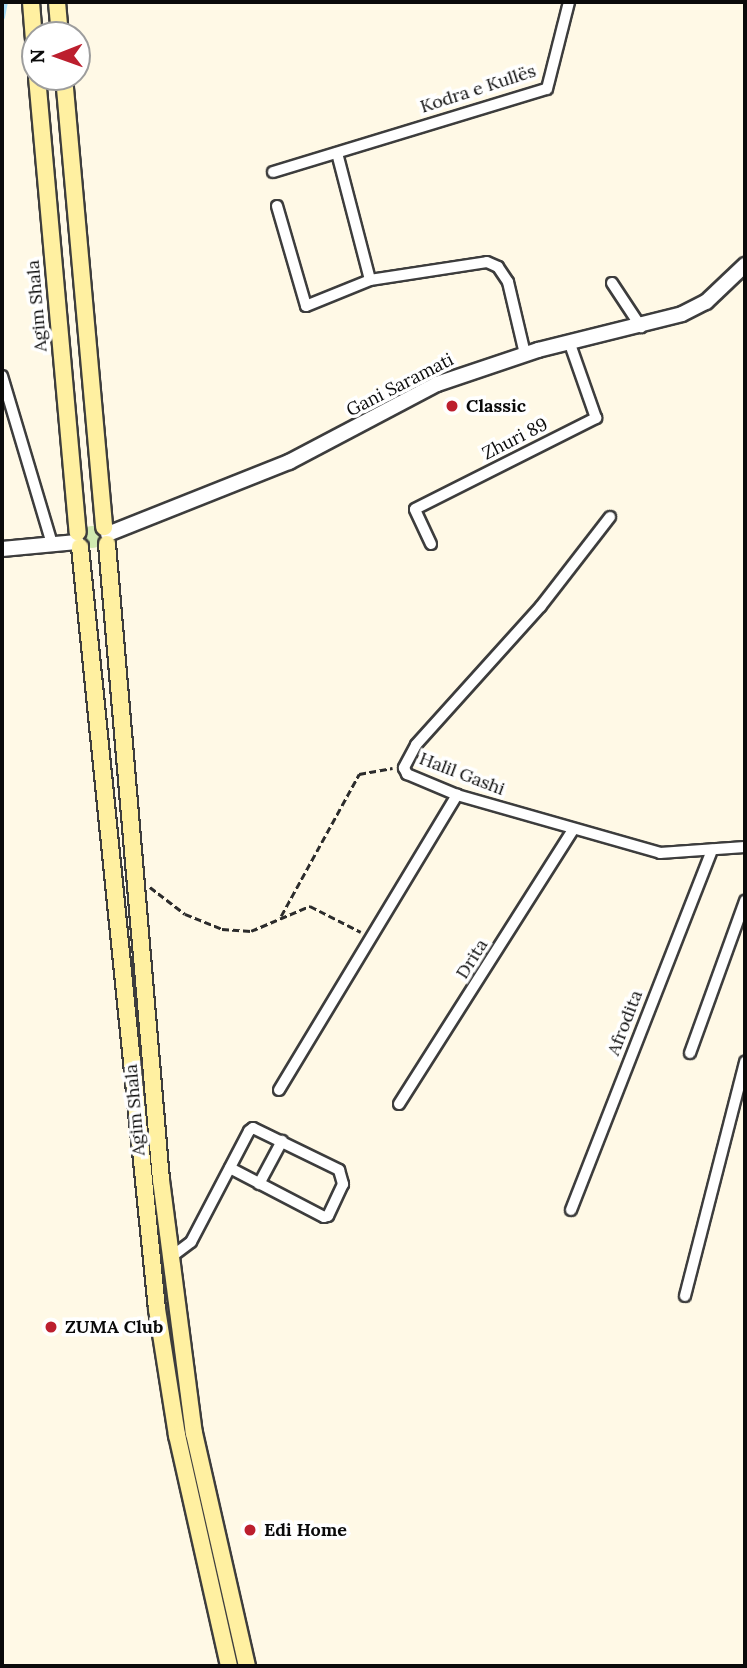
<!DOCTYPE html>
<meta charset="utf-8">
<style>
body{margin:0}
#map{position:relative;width:747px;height:1668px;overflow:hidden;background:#fff9e6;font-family:Lora,serif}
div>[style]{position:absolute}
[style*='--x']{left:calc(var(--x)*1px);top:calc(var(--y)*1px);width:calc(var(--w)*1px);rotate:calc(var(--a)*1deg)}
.green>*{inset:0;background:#d0e9b0}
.round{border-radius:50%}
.stream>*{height:4.5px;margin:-2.25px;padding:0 2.25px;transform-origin:2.25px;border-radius:2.25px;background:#a9def8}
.path>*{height:2.5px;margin-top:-1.25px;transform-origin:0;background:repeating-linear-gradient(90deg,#2c2c2c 0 7px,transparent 0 10.5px)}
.roads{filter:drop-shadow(2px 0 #3d3d3d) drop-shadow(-2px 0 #3d3d3d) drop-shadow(0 2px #3d3d3d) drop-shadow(0 -2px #3d3d3d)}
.minor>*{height:10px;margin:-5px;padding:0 5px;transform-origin:5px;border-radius:5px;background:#fff}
.tertiary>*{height:14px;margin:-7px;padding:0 7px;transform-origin:7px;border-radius:7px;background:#fff}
.secondary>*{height:16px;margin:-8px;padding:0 8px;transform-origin:8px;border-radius:8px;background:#fff0a1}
.dots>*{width:19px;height:19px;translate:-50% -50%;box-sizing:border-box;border:4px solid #fff;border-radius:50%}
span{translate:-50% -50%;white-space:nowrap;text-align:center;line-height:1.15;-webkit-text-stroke:7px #fff;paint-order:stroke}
.street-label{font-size:18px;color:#0a0a0a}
.poi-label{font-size:18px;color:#0a0a0a;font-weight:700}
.left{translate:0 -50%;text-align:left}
.frame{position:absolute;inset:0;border:4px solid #0a0a0a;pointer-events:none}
.north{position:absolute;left:21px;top:21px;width:70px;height:70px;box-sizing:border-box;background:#fff;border:2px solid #9d9d9d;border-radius:50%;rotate:269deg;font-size:19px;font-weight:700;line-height:28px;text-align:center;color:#0a0a0a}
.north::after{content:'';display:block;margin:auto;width:24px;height:32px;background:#bc1f2e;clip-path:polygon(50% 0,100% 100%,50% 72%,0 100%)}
</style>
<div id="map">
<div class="green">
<i class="round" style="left:81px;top:526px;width:22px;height:22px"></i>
</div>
<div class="stream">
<i style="--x:2;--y:17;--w:15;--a:-79"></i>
</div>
<div class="path">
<i style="--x:150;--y:887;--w:44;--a:37.6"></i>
<i style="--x:185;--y:914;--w:40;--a:22"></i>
<i style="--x:222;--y:929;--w:29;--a:4"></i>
<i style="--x:251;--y:931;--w:64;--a:-23"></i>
<i style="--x:310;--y:906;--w:57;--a:27"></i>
<i style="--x:281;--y:916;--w:162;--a:-61.2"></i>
<i style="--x:359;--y:774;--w:34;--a:-10"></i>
</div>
<div class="roads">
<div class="minor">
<i style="--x:337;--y:153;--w:131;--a:75.4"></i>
<i style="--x:273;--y:172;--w:286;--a:-16.9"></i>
<i style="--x:547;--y:89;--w:90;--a:-75.8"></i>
<i style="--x:277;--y:206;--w:104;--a:73.8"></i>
<i style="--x:306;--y:306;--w:69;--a:-22.1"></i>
<i style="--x:370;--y:280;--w:118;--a:-8.7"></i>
<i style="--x:487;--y:262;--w:12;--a:24"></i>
<i style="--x:498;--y:267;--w:18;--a:56"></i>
<i style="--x:508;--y:282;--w:74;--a:76.7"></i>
<i style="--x:612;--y:283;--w:53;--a:56.6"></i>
<i style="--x:2;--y:376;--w:175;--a:73.4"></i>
<i style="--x:610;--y:517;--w:113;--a:127.8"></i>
<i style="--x:541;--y:606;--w:187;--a:132"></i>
<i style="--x:416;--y:745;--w:26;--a:118"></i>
<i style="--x:404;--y:768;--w:7;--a:63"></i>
<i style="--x:407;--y:774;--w:54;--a:22.8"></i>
<i style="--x:457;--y:795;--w:211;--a:15.9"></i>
<i style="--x:660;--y:853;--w:85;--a:-4"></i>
<i style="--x:431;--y:544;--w:38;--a:-115"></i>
<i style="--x:415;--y:509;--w:203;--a:-26.7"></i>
<i style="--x:596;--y:418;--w:78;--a:-109.4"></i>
<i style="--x:690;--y:1053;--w:162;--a:-70.1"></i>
<i style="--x:279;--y:1090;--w:345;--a:-58.9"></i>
<i style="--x:399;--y:1104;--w:323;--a:-57.6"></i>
<i style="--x:259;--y:1184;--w:49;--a:-61.9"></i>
<i style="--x:571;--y:1210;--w:387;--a:-68.6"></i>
<i style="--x:171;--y:1257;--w:25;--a:-37"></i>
<i style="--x:191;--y:1242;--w:125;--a:-62.4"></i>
<i style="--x:249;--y:1131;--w:5;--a:-37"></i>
<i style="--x:253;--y:1128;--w:96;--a:26"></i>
<i style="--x:339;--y:1170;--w:15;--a:74"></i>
<i style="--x:343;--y:1184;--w:35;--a:115"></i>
<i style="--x:328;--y:1216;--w:4;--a:166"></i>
<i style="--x:324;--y:1217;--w:106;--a:-152.5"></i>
<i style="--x:685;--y:1296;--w:242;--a:-75.6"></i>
</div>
<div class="tertiary">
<i style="--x:108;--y:534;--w:195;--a:-21.7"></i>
<i style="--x:289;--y:462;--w:167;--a:-27.8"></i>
<i style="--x:437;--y:384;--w:107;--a:-18.6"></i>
<i style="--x:538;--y:350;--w:148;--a:-14"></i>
<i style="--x:682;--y:314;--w:27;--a:-27"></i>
<i style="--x:706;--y:302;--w:54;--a:-43.5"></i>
<i style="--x:2;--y:549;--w:75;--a:-5.3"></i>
</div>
<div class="secondary">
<i style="--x:31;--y:2;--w:51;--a:85.5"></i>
<i style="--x:57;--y:2;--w:33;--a:85"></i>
<i style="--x:37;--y:77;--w:457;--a:84.9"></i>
<i style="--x:64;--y:77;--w:452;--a:84.9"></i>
<i style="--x:107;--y:544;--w:638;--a:85.15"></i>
<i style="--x:161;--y:1180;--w:255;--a:82.6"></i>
<i style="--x:194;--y:1433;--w:239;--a:77.2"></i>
<i style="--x:80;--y:547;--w:766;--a:84.23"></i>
<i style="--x:157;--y:1309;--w:128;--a:81"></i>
<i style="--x:177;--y:1435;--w:237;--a:77.3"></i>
</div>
</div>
<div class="dots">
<i style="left:452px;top:406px;background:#bc1f2e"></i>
<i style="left:51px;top:1327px;background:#bc1f2e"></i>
<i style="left:250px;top:1530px;background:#bc1f2e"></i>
</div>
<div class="street-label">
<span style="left:478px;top:89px;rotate:-18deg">Kodra e Kullës</span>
<span style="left:37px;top:306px;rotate:-95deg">Agim Shala</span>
<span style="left:400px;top:385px;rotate:-27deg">Gani Saramati</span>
<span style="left:515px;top:439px;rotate:-27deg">Zhuri 89</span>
<span style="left:462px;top:774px;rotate:21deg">Halil Gashi</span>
<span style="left:472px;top:959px;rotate:-58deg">Drita</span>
<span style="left:625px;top:1023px;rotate:-69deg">Afrodita</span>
<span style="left:135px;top:1110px;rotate:-95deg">Agim Shala</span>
</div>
<div class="poi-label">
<span class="left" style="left:466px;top:406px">Classic</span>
<span class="left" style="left:65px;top:1327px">ZUMA Club</span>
<span class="left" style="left:264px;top:1530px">Edi Home</span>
</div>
<div class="frame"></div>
<div class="north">N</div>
</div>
